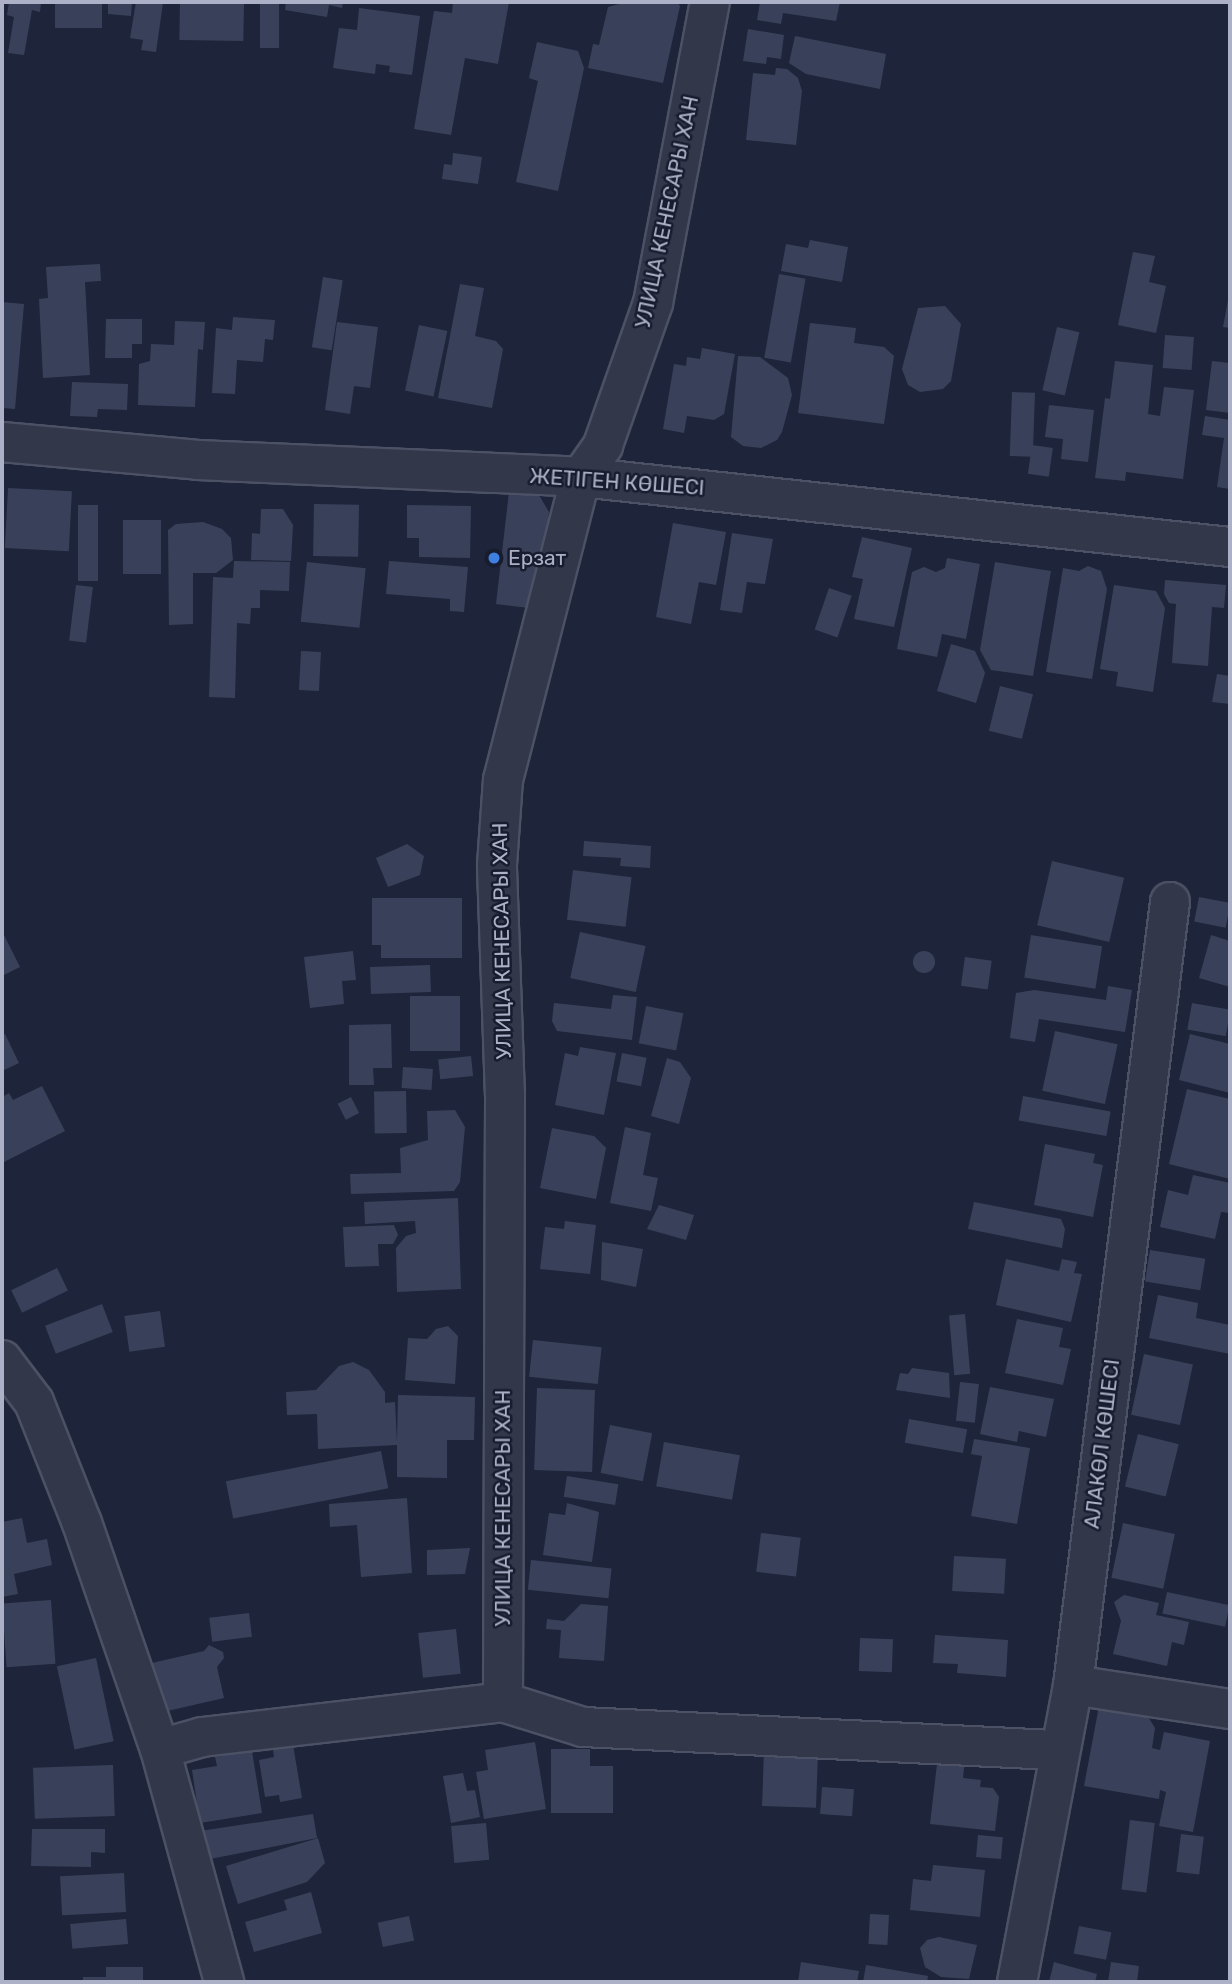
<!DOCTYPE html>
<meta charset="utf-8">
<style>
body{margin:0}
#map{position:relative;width:1232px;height:1984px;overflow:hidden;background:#1e2439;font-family:Rubik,sans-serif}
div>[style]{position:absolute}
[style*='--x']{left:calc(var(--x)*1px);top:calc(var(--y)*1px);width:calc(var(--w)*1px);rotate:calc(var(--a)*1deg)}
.building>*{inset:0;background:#39415a;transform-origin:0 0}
.round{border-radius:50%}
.roads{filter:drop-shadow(2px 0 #4c5165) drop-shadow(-2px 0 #4c5165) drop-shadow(0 2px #4c5165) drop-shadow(0 -2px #4c5165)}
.minor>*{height:38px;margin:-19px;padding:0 19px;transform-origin:19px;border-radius:19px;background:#32374a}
.dots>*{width:19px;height:19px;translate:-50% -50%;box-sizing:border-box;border:4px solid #171c2e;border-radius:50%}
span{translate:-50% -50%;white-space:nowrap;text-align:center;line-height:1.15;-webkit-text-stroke:5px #171c2e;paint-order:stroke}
.street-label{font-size:21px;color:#acb1c7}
.poi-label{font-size:21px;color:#acb1c7}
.left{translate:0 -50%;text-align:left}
.frame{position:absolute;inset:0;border:4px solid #acb1c7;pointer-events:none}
</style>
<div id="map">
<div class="building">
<i style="clip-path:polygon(9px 2px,41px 2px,40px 12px,32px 10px,24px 55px,8px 53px,14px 17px,7px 15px)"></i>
<i style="left:55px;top:2px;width:47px;height:26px"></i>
<i style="clip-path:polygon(108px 2px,132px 2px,131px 16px,108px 14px)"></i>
<i style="clip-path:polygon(136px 2px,163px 3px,156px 52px,141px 50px,143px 40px,130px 38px)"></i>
<i style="left:180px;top:2px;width:64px;height:38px;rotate:1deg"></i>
<i style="left:260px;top:2px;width:19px;height:46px"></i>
<i style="clip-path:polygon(286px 2px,343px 2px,342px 8px,329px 5px,327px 17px,285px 10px)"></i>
<i style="clip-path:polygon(453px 2px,509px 2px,498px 64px,465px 58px,451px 135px,414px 129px,434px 11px,452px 13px)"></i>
<i style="clip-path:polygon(626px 2px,677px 2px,680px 6px,663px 83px,588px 68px,593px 44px,599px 45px,608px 7px)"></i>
<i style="clip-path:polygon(760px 2px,840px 2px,836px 21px,783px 13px,781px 24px,757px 20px)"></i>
<i style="clip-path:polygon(359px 8px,420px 16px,412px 75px,389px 72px,390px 66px,376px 64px,375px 74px,333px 68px,339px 28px,357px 30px)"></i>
<i style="clip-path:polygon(748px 29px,784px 35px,781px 59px,767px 57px,766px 64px,743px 61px)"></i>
<i style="clip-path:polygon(795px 36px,886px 54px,880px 89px,806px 74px,789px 63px)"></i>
<i style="clip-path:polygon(537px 42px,578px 51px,584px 68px,558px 191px,516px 182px,538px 81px,529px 78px)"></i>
<i style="clip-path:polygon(776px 68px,787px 69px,798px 78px,802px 91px,796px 145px,746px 140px,753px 73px,775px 75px)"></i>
<i style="clip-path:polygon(453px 153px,482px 157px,478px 184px,442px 179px,444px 164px,452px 165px)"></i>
<i style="clip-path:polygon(810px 240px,848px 247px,842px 282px,781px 271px,786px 244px,808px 248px)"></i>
<i style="clip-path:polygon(1133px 252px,1155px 256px,1149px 282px,1166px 286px,1156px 333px,1118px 325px)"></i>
<i style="clip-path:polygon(100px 264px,101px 281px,85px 282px,90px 375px,43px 378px,39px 299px,48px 298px,46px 267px)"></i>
<i style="left:779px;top:274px;width:27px;height:85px;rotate:10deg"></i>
<i style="left:323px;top:277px;width:20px;height:71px;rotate:9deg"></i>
<i style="clip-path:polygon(460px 284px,484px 288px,475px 336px,496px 341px,503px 349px,492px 408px,438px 398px)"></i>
<i style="clip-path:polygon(1229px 295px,1230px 295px,1230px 328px,1223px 327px)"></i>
<i style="clip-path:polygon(2px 302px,24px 304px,15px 409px,2px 408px)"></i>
<i style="clip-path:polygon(945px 306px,961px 324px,951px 381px,943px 389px,920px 392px,908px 385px,902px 369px,918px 308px)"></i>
<i style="clip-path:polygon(233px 317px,275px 320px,273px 340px,265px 339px,263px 362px,237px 360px,235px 394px,212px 393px,216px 328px,232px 330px)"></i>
<i style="clip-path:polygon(106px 319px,142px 319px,142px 344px,132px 344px,132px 358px,105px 358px)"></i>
<i style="clip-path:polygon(175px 321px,205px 322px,203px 350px,198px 349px,195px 407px,138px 405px,139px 364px,150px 361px,151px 344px,174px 345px)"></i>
<i style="clip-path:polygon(337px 322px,378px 327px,370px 388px,354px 386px,350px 414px,325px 410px)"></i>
<i style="clip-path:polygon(810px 323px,856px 328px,854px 343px,884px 347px,894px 356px,884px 424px,798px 413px)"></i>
<i style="left:419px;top:325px;width:29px;height:67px;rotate:12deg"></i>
<i style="left:1057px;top:327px;width:23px;height:65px;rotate:13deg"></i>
<i style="left:1165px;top:335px;width:29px;height:33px;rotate:4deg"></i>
<i style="clip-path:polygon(702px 348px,735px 354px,724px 414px,714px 420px,687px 416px,684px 433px,663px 429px,674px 364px,686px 366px,687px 357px,700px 359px)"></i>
<i style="clip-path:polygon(738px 356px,760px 357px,788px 378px,792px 395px,782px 432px,777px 440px,761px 448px,743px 446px,731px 437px)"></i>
<i style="clip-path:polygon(1115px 361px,1153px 365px,1148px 414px,1160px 416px,1164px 387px,1194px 390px,1183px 479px,1126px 472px,1125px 481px,1095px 478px,1105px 398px,1110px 399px)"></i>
<i style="clip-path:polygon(1212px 361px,1230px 363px,1230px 413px,1206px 410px)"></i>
<i style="clip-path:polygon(72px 382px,128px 384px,127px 410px,98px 409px,97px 417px,70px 416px)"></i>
<i style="left:1012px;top:392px;width:23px;height:64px;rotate:2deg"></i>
<i style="clip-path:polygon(1049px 405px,1094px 410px,1088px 462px,1061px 459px,1063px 439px,1045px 437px)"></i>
<i style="clip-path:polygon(1205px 416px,1230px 420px,1230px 489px,1217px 487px,1224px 438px,1202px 435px)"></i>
<i style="left:1032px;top:445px;width:21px;height:29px;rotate:8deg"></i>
<i style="left:8px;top:488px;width:64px;height:60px;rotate:3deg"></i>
<i style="clip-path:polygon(509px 492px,539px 495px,549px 512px,537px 609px,496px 604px)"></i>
<i style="left:314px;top:504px;width:45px;height:52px;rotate:1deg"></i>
<i style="left:78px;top:505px;width:20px;height:76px"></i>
<i style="clip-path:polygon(407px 505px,471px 506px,470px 558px,419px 557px,419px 538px,407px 538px)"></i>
<i style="clip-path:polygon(261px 509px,283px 509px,293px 525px,291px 561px,251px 560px,252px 533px,260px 534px)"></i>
<i style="left:123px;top:520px;width:38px;height:54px"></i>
<i style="clip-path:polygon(203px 522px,222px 529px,231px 538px,233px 560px,216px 573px,193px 573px,193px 624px,169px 625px,168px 530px,176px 524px)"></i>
<i style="clip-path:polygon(673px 523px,726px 532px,716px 585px,699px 582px,691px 624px,656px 617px)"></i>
<i style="clip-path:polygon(732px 533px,773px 539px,765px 584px,747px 582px,742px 613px,720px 610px)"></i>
<i style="clip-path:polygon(862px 537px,912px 548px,894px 627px,854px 619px,863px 579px,852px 577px)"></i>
<i style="clip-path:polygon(947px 558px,980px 564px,966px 639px,942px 634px,937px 657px,897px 649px,912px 572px,924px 567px,936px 572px,945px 568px)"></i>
<i style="clip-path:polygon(234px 561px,290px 562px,289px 591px,260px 590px,260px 608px,251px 608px,250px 624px,237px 623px,235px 698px,209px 697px,213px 577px,233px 578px)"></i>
<i style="clip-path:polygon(389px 561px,468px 567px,464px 612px,450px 611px,450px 599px,386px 594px)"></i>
<i style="left:307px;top:562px;width:59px;height:60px;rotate:6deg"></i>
<i style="clip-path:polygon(995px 562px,1051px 571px,1033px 676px,991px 670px,980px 650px)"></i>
<i style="clip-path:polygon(1088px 566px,1101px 571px,1107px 589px,1092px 679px,1046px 672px,1063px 568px,1079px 571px)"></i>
<i style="clip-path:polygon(1165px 580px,1226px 585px,1224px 608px,1212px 607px,1208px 666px,1172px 663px,1176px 604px,1169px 603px,1164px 594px)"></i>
<i style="left:76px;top:585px;width:17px;height:56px;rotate:7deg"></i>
<i style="clip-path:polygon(1114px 585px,1156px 591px,1165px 608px,1153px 692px,1116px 686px,1118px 672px,1100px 669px)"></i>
<i style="left:829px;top:588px;width:24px;height:44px;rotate:19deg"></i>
<i style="clip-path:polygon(951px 644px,975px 651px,985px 673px,976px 703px,937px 691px)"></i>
<i style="left:301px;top:651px;width:20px;height:39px;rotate:3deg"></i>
<i style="clip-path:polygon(1217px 674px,1230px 676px,1230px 704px,1212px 702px)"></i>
<i style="left:1000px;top:686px;width:34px;height:46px;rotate:14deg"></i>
<i style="clip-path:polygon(584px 841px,651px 846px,650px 868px,620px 866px,621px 858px,583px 856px)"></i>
<i style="clip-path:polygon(407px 844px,424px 856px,420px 875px,388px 887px,376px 858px)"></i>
<i style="left:1052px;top:861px;width:74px;height:66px;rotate:13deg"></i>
<i style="left:573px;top:870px;width:59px;height:50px;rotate:7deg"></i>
<i style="left:1199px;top:897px;width:32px;height:25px;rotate:11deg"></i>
<i style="clip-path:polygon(372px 898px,462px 898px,462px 958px,381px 958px,381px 945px,372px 945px)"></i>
<i style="clip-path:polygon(2px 931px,20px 967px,2px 976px)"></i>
<i style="left:580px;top:932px;width:67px;height:47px;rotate:12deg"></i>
<i style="left:1031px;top:935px;width:72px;height:43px;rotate:9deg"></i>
<i style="clip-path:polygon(1211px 935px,1230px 941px,1230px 987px,1199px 978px)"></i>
<i style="clip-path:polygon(353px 951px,356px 980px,342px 981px,344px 1004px,310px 1008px,304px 957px)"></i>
<i class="round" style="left:913px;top:951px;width:22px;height:22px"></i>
<i style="left:965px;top:957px;width:27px;height:29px;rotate:8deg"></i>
<i style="left:430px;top:965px;width:27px;height:60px;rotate:88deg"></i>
<i style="clip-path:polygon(1108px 986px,1132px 990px,1125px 1032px,1039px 1019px,1035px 1042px,1010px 1038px,1016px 993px,1034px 990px,1106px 1000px)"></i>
<i style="clip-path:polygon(613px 995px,637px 997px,632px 1040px,557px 1031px,552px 1021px,554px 1003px,611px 1009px)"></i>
<i style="left:460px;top:996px;width:55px;height:50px;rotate:90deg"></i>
<i style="left:1192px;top:1003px;width:39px;height:27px;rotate:10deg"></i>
<i style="left:646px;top:1006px;width:38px;height:38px;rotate:11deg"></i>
<i style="clip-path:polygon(391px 1024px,392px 1068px,373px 1068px,374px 1085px,349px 1085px,349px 1025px)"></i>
<i style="left:1055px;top:1031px;width:64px;height:61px;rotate:12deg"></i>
<i style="clip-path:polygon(5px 1034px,19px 1063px,2px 1071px,2px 1036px)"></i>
<i style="clip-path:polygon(1190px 1034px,1230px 1044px,1230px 1093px,1179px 1080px)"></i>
<i style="clip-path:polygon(580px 1047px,616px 1053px,604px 1115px,555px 1105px,565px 1053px,578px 1056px)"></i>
<i style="left:622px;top:1053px;width:25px;height:29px;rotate:11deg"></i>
<i style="left:471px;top:1056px;width:20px;height:33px;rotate:84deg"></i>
<i style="clip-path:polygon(667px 1058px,680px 1062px,691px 1078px,679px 1124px,651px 1116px)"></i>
<i style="left:403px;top:1067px;width:30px;height:21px;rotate:4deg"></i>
<i style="clip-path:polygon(42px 1086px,65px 1131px,2px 1163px,2px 1097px,9px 1093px,13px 1100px)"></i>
<i style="clip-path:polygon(1187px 1089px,1230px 1099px,1230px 1179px,1169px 1164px)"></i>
<i style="left:406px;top:1091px;width:42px;height:32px;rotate:89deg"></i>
<i style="left:1023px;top:1096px;width:89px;height:25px;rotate:10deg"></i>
<i style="left:351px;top:1097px;width:18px;height:15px;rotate:63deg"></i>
<i style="clip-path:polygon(455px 1110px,465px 1127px,460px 1182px,454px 1191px,351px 1194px,350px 1174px,401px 1173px,400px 1148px,428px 1140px,427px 1111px)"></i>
<i style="clip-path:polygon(625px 1127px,651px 1133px,643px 1175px,658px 1178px,651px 1211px,610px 1203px)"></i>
<i style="clip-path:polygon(552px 1128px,594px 1136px,606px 1148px,596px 1199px,540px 1188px)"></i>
<i style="clip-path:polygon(1045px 1144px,1095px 1154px,1093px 1163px,1103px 1165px,1093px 1217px,1034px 1205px)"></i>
<i style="clip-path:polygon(1193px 1175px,1230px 1183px,1230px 1213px,1221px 1212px,1215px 1239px,1160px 1227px,1168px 1190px,1188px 1195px)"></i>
<i style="clip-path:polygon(458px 1198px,461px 1289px,397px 1292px,396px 1248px,406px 1236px,416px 1233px,415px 1221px,365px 1224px,364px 1202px)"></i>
<i style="clip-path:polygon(974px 1202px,1061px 1219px,1065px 1229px,1062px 1248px,968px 1229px)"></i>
<i style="clip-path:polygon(659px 1205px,694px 1215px,686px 1240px,647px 1229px)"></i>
<i style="clip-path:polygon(565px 1221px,596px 1225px,590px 1274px,540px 1269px,545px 1227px,564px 1229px)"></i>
<i style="clip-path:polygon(394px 1225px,398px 1235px,393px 1244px,378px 1244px,379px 1266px,345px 1267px,343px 1227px)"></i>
<i style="clip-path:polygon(602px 1242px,643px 1249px,636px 1287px,601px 1280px)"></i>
<i style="left:1150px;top:1250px;width:56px;height:32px;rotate:9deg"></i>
<i style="clip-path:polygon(1006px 1259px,1059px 1271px,1062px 1259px,1077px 1262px,1074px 1273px,1082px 1274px,1071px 1322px,996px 1305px)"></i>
<i style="left:57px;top:1268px;width:25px;height:51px;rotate:64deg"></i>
<i style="clip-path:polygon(1158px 1295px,1198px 1303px,1196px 1318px,1230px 1325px,1230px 1354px,1149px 1338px)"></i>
<i style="left:102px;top:1304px;width:30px;height:61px;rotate:69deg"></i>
<i style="left:160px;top:1311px;width:36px;height:36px;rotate:82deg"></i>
<i style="left:965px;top:1314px;width:60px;height:16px;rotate:85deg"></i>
<i style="clip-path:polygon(1017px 1319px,1063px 1328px,1059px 1347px,1071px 1349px,1063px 1385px,1005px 1373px)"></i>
<i style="clip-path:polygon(448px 1326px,458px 1336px,455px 1384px,405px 1380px,408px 1338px,427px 1339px,436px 1329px)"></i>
<i style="left:533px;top:1340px;width:69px;height:37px;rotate:6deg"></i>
<i style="left:1144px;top:1354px;width:50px;height:62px;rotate:12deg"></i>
<i style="clip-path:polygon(353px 1362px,369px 1370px,385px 1392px,385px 1403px,395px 1402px,397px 1442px,398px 1395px,475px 1397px,474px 1440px,447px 1440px,447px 1478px,397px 1477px,397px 1445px,318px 1449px,317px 1414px,287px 1415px,286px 1392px,316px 1390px,339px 1366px)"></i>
<i style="clip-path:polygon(912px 1368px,949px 1373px,950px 1398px,896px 1390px,900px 1373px,908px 1374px)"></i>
<i style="left:960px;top:1382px;width:19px;height:39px;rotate:6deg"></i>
<i style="clip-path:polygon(990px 1387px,1054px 1399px,1046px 1437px,1019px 1431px,1017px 1442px,980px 1434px)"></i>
<i style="left:537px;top:1388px;width:58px;height:82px;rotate:2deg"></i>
<i style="left:909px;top:1419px;width:59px;height:24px;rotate:10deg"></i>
<i style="left:610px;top:1425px;width:43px;height:49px;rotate:11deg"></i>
<i style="left:1138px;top:1434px;width:42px;height:54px;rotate:14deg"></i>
<i style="clip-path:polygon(974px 1439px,1030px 1448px,1017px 1524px,971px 1516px,982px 1456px,971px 1454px)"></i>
<i style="left:664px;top:1442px;width:77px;height:45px;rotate:10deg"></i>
<i style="left:381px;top:1451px;width:38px;height:158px;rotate:79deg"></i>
<i style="left:567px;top:1476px;width:52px;height:21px;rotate:9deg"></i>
<i style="clip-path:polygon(407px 1498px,412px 1573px,361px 1577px,357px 1525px,330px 1527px,329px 1504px)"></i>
<i style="clip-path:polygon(567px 1503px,599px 1512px,592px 1562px,543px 1555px,549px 1513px,565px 1515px)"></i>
<i style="clip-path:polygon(22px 1518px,27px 1543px,47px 1539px,52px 1565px,14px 1574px,18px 1594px,2px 1597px,2px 1522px)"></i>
<i style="left:1123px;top:1523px;width:53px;height:56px;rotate:12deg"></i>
<i style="left:761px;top:1533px;width:40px;height:39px;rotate:7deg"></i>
<i style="clip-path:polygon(470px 1548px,465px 1574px,427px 1575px,427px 1550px)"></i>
<i style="left:954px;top:1556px;width:52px;height:35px;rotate:3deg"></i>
<i style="left:531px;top:1560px;width:81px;height:30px;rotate:6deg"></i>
<i style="left:1167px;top:1592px;width:64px;height:22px;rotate:12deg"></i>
<i style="clip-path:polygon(1124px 1595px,1159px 1603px,1156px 1615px,1189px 1622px,1184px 1645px,1172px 1642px,1167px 1666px,1113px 1654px,1121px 1621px,1114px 1602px)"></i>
<i style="left:51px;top:1600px;width:64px;height:49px;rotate:86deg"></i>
<i style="clip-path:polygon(581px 1604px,608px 1606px,604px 1661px,559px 1658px,561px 1630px,546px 1629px,547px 1619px,564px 1621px)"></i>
<i style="left:249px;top:1613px;width:24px;height:40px;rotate:83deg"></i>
<i style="left:456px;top:1629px;width:45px;height:38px;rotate:84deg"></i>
<i style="clip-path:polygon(935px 1635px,1008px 1640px,1006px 1677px,957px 1673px,958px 1664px,933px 1663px)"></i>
<i style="left:860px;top:1638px;width:33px;height:33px;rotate:2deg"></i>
<i style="clip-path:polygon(209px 1645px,223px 1652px,224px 1658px,217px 1667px,224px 1698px,163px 1712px,152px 1663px,204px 1651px)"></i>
<i style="left:96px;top:1658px;width:85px;height:40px;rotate:78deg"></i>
<i style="clip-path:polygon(1099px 1706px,1147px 1715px,1155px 1728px,1152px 1748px,1160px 1750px,1164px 1732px,1210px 1741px,1193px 1832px,1159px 1826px,1166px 1792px,1160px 1790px,1159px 1799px,1084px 1786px)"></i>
<i style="clip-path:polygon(292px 1739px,302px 1798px,280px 1802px,279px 1795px,265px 1797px,259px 1760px,274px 1757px,272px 1742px)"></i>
<i style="clip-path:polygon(535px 1742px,546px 1809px,484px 1819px,476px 1772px,488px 1770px,485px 1750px)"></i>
<i style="clip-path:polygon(939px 1747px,966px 1750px,963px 1778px,981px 1780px,980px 1787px,993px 1788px,999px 1797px,995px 1831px,930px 1824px)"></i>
<i style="clip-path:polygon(551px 1749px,590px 1749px,590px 1766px,613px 1766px,613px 1813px,551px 1813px)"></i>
<i style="left:764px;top:1750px;width:54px;height:56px;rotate:2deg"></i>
<i style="clip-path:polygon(252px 1751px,262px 1813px,200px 1823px,192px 1770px,217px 1766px,215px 1757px)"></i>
<i style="left:113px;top:1765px;width:51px;height:80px;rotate:88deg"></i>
<i style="clip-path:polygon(463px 1773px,467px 1791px,475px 1790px,480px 1817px,451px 1823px,443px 1776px)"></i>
<i style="left:822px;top:1787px;width:32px;height:27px;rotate:4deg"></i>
<i style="clip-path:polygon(313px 1814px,317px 1838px,205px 1860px,200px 1831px)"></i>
<i style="left:1130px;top:1820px;width:25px;height:70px;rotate:7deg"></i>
<i style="left:486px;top:1823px;width:37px;height:35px;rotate:85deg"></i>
<i style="clip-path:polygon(32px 1829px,105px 1829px,105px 1853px,91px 1852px,91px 1867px,31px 1866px)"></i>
<i style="left:1181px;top:1834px;width:23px;height:38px;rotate:7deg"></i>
<i style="left:978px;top:1835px;width:25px;height:22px;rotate:5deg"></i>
<i style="clip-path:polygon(318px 1838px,325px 1863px,307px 1882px,238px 1904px,226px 1866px)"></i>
<i style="clip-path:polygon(933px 1865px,985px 1870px,980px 1917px,910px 1910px,913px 1879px,931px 1881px)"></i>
<i style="left:124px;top:1873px;width:39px;height:64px;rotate:87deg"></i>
<i style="clip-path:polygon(311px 1892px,322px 1933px,254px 1952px,245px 1922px,287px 1910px,284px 1900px)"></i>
<i style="left:870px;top:1914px;width:19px;height:30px;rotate:3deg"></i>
<i style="left:409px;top:1916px;width:25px;height:32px;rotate:78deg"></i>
<i style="left:126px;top:1919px;width:25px;height:56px;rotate:85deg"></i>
<i style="left:1079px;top:1926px;width:33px;height:28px;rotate:11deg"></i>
<i style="clip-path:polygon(939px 1937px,977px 1945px,969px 1979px,941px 1977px,925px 1967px,920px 1948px,927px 1940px)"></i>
<i style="clip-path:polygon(801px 1962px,859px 1971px,857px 1982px,798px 1982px)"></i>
<i style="clip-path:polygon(1054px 1962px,1097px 1974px,1095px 1982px,1049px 1982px)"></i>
<i style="clip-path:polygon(1111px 1962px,1139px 1966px,1137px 1982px,1108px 1982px)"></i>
<i style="clip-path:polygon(866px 1965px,928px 1976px,927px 1982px,863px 1982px)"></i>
<i style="clip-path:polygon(106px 1967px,143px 1967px,143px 1982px,83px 1982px,83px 1977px,106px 1977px)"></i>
</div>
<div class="roads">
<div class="minor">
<i style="--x:2;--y:442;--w:197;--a:5.2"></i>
<i style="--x:198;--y:460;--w:383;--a:2.5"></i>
<i style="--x:581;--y:477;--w:653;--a:6.16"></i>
<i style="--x:2;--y:1360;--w:53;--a:52.7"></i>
<i style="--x:34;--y:1402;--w:130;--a:68.4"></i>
<i style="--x:82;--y:1523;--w:239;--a:71"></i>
<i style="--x:160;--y:1749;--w:44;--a:-15.9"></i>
<i style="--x:202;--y:1737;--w:303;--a:-6.6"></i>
<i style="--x:503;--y:1702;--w:84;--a:17.4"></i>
<i style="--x:583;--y:1727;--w:477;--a:2.8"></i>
<i style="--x:1073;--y:1685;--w:159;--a:8.7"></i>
<i style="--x:503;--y:1702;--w:605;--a:-89.81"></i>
<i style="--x:505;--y:1097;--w:232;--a:-92"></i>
<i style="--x:497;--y:865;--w:85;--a:-86"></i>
<i style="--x:503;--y:780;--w:313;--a:-75.6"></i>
<i style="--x:581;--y:477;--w:39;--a:-55"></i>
<i style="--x:603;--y:445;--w:151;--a:-70.6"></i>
<i style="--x:653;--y:303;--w:306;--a:-79.3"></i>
<i style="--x:160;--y:1749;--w:242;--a:74.6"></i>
<i style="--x:1017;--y:1982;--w:302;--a:-79.3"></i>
<i style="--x:1073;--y:1685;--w:789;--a:-82.94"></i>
</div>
</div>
<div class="dots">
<i style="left:494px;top:558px;background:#3f7fe0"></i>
</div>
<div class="street-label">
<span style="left:667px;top:212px;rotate:-78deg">УЛИЦА КЕНЕСАРЫ ХАН</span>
<span style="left:617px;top:482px;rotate:4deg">ЖЕТІГЕН КӨШЕСІ</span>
<span style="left:502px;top:941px;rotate:-91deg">УЛИЦА КЕНЕСАРЫ ХАН</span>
<span style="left:1102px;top:1444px;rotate:-83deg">АЛАКӨЛ КӨШЕСІ</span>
<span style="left:503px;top:1508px;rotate:-90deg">УЛИЦА КЕНЕСАРЫ ХАН</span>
</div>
<div class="poi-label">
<span class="left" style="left:508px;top:558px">Ерзат</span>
</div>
<div class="frame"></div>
</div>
